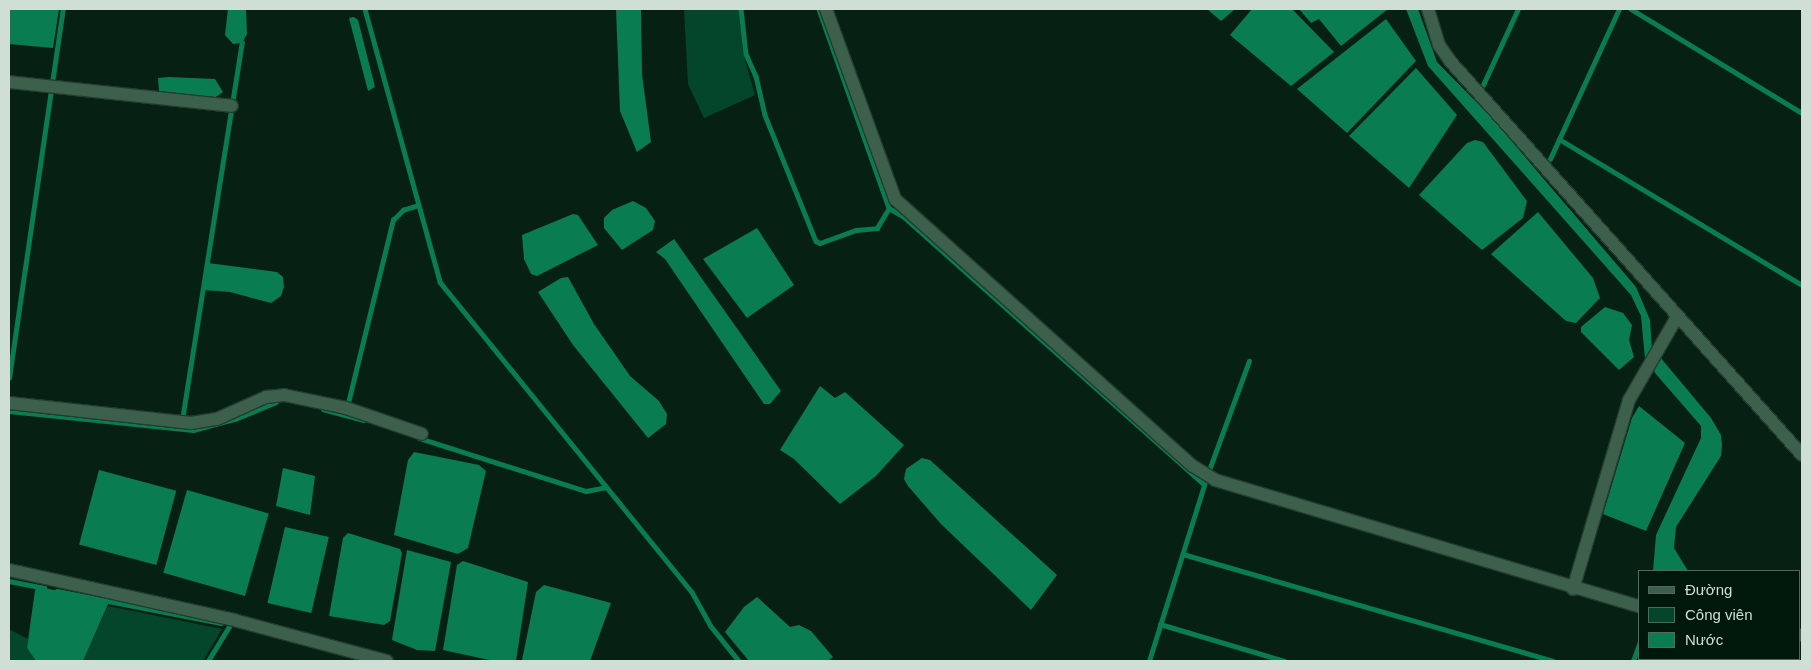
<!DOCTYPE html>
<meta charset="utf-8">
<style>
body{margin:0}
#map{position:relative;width:1811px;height:670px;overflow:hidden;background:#062114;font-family:Helvetica,sans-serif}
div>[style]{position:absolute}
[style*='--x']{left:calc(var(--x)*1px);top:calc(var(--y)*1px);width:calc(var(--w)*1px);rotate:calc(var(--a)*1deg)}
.green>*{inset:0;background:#03462b}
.water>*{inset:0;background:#0a7c51;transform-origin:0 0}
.stream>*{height:4.5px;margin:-2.25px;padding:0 2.25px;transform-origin:2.25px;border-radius:2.25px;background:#0a7c51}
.roads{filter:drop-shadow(1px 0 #223c2f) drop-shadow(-1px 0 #223c2f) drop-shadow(0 1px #223c2f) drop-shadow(0 -1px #223c2f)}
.street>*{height:12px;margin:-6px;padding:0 6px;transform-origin:6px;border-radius:6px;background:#3d604d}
span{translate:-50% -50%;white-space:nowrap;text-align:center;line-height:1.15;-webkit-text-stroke:5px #00180c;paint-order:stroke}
.frame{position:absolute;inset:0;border:10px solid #cfdfd5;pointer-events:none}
.legend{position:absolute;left:1638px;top:570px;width:162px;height:90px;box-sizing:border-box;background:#00180c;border:1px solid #53685c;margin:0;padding:6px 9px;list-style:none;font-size:15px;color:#cfdfd5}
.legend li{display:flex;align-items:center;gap:10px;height:25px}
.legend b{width:25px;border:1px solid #53685c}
</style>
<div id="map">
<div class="green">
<i style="clip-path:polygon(684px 9px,739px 9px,743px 53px,755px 95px,704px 118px,688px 84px)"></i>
<i style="clip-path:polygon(108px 606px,222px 629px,203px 661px,83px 661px)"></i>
<i style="clip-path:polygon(9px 629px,28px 639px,27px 648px,36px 661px,9px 661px)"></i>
</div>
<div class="water">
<i style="clip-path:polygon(9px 9px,59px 9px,53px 48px,9px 44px)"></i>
<i style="clip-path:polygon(228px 9px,246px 9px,247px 34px,242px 43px,233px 44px,225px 35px)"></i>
<i style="clip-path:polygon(616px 9px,641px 9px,642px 74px,651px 142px,637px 152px,620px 111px)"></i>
<i style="clip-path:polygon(1207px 9px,1235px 9px,1221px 21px)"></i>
<i style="clip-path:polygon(1252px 9px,1292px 9px,1334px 52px,1291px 86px,1230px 35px)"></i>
<i style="clip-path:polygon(1299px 9px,1388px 9px,1341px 46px,1319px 19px,1311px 23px)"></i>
<i style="clip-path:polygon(1406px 9px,1418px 9px,1437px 62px,1491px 117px,1636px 287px,1650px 320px,1652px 349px,1645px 358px,1641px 316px,1631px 295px,1428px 66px)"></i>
<i style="clip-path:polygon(354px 17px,358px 20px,375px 87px,368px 91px,349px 18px)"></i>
<i style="clip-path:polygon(1386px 19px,1416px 61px,1347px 133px,1297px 89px)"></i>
<i style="clip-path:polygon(1416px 68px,1457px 115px,1409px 188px,1349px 136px)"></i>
<i style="clip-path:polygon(169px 77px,215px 79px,223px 92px,213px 99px,159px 91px,158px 78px)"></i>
<i style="clip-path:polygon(1475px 140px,1483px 142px,1527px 201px,1523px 218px,1482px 250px,1419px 195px,1467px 143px)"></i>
<i style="clip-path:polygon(633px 201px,646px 208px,655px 221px,653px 230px,622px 250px,604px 228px,604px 218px,612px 210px)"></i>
<i style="clip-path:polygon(1538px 212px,1593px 278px,1600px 298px,1576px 323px,1566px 321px,1491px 254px)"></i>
<i style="clip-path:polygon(573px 214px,578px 215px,598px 245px,537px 276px,531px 274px,524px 259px,522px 235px)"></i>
<i style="clip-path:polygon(757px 228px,794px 285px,747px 318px,703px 259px)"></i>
<i style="clip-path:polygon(674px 239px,781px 391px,770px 404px,764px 404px,665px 259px,656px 252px)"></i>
<i style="clip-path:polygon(208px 263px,277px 272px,283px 277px,284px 287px,281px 296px,271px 303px,230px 292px,203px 290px)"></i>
<i style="clip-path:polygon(568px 277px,594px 324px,630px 376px,659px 401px,667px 414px,666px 424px,648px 438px,573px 345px,538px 292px,561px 278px)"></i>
<i style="clip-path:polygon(1605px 307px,1623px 313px,1632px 325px,1629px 340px,1634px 357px,1619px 370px,1581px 332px,1581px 327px)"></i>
<i style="clip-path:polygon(1660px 357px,1711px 418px,1721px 435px,1722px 445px,1721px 456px,1676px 527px,1674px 548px,1688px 571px,1653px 571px,1656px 535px,1701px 438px,1701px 426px,1655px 373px,1653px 368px)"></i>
<i style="clip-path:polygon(820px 386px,835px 398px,845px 392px,904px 445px,876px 476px,840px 504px,794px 459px,780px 450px)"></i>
<i style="clip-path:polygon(1639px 406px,1685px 443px,1646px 531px,1603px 514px,1632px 418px)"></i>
<i style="clip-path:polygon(414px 452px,479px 465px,486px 471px,468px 548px,458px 554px,394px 535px,408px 460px)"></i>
<i style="clip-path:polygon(922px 458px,930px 460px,1057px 575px,1031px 610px,941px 524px,908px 486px,904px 479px,906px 469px)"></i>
<i style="clip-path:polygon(283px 468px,315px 476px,310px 515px,276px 506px)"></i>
<i style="left:99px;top:470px;width:80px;height:77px;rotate:15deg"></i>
<i style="left:187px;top:490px;width:85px;height:86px;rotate:16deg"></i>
<i style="left:285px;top:527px;width:45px;height:78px;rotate:13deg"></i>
<i style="clip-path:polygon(348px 533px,400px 549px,402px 553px,390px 621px,384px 625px,329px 616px,343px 538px)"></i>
<i style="clip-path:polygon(407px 550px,451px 562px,435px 651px,417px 650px,392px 640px)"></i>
<i style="clip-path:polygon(463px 561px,528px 582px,516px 661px,494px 661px,443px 650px,457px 565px)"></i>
<i style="clip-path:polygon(544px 585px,611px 603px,590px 661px,522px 660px,536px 592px)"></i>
<i style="clip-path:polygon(40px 587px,109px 602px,83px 661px,36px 661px,27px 648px,35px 590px)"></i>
<i style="clip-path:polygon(757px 597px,790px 627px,799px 625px,811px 631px,833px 657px,828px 661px,749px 661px,725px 632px,744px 607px)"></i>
</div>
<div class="stream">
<i style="--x:365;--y:9;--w:283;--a:74.6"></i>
<i style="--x:440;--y:282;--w:400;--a:50.9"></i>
<i style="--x:692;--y:592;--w:38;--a:61"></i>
<i style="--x:710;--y:625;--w:46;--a:51.1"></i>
<i style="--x:741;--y:9;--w:45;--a:83.7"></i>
<i style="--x:746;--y:54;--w:24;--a:66"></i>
<i style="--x:756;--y:76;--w:40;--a:77"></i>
<i style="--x:765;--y:115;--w:136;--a:68"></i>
<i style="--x:816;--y:241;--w:4;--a:27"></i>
<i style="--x:820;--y:243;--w:38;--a:-20"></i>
<i style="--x:856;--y:230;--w:21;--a:-5"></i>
<i style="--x:877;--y:228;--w:23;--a:-59"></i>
<i style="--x:819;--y:9;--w:211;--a:70.6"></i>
<i style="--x:889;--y:208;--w:16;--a:30"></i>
<i style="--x:903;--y:216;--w:403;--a:41.7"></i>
<i style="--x:1631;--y:9;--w:200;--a:31.3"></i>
<i style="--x:1483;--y:85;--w:84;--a:-65.3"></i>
<i style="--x:1559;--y:139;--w:283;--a:31"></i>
<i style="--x:1550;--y:159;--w:165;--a:-65.3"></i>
<i style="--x:9;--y:378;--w:373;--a:-81.7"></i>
<i style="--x:347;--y:407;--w:193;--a:-76.2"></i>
<i style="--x:393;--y:220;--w:14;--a:-45"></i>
<i style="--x:403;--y:210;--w:16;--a:-18"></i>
<i style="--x:323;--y:409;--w:42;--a:15"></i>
<i style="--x:9;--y:411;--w:185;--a:5.9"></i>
<i style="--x:193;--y:430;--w:43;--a:-14.7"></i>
<i style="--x:235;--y:419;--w:44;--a:-22.5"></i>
<i style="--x:182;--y:420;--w:382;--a:-81"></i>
<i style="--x:419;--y:438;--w:175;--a:17.6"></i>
<i style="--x:586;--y:491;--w:20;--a:-11"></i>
<i style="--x:1208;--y:473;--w:119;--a:-69.9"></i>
<i style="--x:1183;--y:554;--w:385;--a:16.1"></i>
<i style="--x:9;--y:581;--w:36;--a:11"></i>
<i style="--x:57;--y:591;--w:167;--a:11"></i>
<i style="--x:1160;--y:624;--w:130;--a:16.5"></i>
<i style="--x:208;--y:661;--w:42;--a:-58.6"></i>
<i style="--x:1149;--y:661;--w:188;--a:-72.6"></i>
<i style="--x:1633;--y:661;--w:20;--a:-70"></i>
</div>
<div class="roads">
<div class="street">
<i style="--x:826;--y:9;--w:202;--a:70"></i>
<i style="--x:895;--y:199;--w:400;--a:41.9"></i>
<i style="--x:1193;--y:466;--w:26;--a:32"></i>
<i style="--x:1215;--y:480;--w:444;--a:16.6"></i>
<i style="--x:1428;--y:9;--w:38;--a:73"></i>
<i style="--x:1439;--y:45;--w:19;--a:55"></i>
<i style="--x:1450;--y:61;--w:528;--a:48.22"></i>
<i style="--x:9;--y:82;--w:224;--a:6.1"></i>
<i style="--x:9;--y:403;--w:183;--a:6.3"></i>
<i style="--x:191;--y:423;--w:26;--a:-9"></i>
<i style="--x:217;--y:419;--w:54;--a:-24.2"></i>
<i style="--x:266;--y:397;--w:18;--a:-6"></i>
<i style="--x:284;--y:395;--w:63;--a:11.8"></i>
<i style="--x:346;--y:408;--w:80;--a:18.9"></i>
<i style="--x:9;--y:570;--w:230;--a:12.5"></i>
<i style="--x:234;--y:620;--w:158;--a:15"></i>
<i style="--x:1573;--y:589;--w:197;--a:-73.5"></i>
<i style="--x:1629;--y:400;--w:96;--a:-60"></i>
<i style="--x:1800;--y:635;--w:2;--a:0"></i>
</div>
</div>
<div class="frame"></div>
<ul class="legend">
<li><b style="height:6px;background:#3d604d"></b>Đường</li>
<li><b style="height:14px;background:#03462b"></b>Công viên</li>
<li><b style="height:14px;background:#0a7c51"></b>Nước</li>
</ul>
</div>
